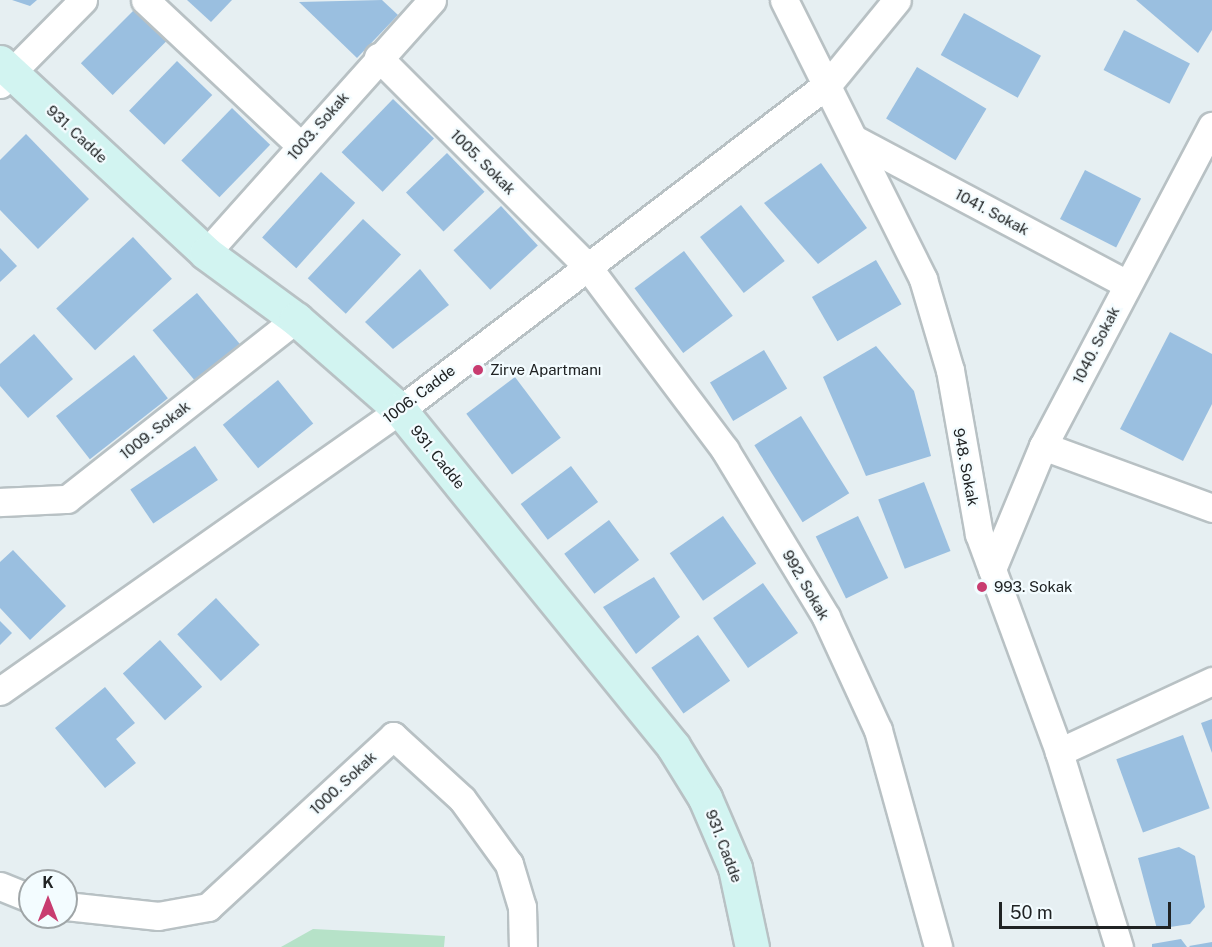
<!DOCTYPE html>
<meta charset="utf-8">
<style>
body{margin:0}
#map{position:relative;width:1212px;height:947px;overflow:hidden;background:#e6eff2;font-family:"Public Sans",sans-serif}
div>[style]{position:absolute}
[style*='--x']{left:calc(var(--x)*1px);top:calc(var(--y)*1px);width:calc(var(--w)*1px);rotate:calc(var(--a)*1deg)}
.green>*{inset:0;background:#b6e2c8}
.building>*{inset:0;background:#9abfe0;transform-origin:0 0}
.roads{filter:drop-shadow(2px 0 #b8c1c4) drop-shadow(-2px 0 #b8c1c4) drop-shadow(0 2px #b8c1c4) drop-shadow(0 -2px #b8c1c4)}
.minor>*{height:27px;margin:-13.5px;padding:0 13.5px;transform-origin:13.5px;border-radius:13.5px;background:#fff}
.secondary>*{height:33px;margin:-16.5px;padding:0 16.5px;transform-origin:16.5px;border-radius:16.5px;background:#d2f4f1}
.dots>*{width:16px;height:16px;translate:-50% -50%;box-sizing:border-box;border:3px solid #f3fcff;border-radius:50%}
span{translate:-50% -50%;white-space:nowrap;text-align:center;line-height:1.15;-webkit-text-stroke:4.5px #f3fcff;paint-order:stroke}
.street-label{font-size:15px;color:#202324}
.poi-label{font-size:15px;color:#202324}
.left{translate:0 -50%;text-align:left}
.north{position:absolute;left:18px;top:869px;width:60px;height:60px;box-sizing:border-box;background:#f3fcff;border:2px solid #9fa5a7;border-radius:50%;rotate:0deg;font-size:16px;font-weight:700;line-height:24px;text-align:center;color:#202324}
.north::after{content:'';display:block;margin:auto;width:21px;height:27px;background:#c83c70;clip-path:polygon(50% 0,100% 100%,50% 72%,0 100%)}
.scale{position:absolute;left:999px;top:902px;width:172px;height:27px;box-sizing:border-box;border:3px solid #202324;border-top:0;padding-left:8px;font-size:18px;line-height:21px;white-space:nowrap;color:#202324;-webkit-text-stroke:4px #f3fcff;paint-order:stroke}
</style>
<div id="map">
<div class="green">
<i style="clip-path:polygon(313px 929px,372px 932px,445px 936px,444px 947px,281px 947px)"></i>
</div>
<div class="building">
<i style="clip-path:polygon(12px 0,37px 0,30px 6px)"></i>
<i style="clip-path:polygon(187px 0,232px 0,211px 22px)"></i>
<i style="clip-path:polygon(382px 0,398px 15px,357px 58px,299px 2px)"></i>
<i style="clip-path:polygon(1136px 0,1212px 0,1212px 30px,1198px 53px)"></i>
<i style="left:136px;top:8px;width:45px;height:78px;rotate:45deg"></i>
<i style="left:964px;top:13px;width:88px;height:48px;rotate:29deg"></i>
<i style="left:1124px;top:30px;width:74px;height:45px;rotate:27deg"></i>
<i style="left:177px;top:61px;width:49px;height:69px;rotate:44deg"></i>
<i style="left:917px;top:67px;width:81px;height:60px;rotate:31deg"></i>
<i style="left:393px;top:99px;width:57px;height:74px;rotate:44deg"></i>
<i style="left:232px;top:108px;width:53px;height:73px;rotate:44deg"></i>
<i style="clip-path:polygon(26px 134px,89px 199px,38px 249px,0 210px,0 160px)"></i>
<i style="left:447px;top:153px;width:54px;height:57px;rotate:46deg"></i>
<i style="clip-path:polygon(821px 163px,867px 228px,818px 264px,764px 203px)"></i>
<i style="left:1085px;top:170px;width:63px;height:55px;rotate:27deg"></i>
<i style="left:321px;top:172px;width:46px;height:88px;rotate:42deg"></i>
<i style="left:741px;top:205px;width:71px;height:52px;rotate:52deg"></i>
<i style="left:501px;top:206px;width:54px;height:65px;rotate:47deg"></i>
<i style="left:363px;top:219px;width:52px;height:81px;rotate:43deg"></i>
<i style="left:133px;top:237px;width:57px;height:105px;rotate:47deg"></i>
<i style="clip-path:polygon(0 248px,17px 266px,0 282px)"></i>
<i style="left:684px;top:251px;width:81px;height:62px;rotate:53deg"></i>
<i style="left:876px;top:260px;width:51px;height:74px;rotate:60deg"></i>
<i style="clip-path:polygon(420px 269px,449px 305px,393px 349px,365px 322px)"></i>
<i style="left:197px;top:293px;width:67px;height:58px;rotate:50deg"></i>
<i style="clip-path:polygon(1170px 332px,1212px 354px,1212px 404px,1183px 461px,1120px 429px)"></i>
<i style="clip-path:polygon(34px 334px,73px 379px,28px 418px,0 386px,0 364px)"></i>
<i style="clip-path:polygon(876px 346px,914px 391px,931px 456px,866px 476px,823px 377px)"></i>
<i style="left:764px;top:350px;width:45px;height:63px;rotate:59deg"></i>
<i style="left:134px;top:355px;width:55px;height:99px;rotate:52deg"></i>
<i style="left:515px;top:377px;width:76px;height:61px;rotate:53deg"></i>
<i style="left:278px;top:380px;width:56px;height:71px;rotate:51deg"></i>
<i style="left:801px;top:416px;width:91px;height:55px;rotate:58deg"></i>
<i style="left:195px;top:446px;width:41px;height:78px;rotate:56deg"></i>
<i style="left:571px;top:466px;width:45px;height:63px;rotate:53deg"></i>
<i style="left:924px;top:482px;width:74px;height:49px;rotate:69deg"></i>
<i style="left:723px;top:516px;width:58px;height:65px;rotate:55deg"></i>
<i style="left:858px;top:516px;width:69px;height:47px;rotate:64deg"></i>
<i style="left:609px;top:520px;width:50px;height:56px;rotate:53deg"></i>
<i style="clip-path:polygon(13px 550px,66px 606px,30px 640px,0 608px,0 562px)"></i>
<i style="clip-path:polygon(654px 577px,680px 617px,636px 654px,603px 607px)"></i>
<i style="left:763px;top:583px;width:61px;height:61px;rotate:55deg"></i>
<i style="left:216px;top:598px;width:64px;height:53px;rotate:47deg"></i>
<i style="clip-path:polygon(0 621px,12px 633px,0 645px)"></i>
<i style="left:698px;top:635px;width:56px;height:57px;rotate:55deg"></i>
<i style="left:160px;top:640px;width:63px;height:50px;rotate:48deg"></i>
<i style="clip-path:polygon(105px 687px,135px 723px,116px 739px,136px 763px,105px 788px,55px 728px)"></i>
<i style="clip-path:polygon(1212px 719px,1212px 753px,1201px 723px)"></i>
<i style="left:1183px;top:735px;width:78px;height:71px;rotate:70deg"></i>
<i style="clip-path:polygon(1179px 847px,1195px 856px,1205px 907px,1190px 924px,1157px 929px,1138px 858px)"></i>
<i style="clip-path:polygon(1181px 939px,1187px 947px,1152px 947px,1152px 944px)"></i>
<i style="clip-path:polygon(1212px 942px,1212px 947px,1190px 947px,1189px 946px)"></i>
</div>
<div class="roads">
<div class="minor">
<i style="--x:145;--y:0;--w:212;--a:43.1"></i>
<i style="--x:784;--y:0;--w:312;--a:63.5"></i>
<i style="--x:923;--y:279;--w:95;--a:73.5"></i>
<i style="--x:950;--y:370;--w:167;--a:80"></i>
<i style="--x:979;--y:534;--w:232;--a:69.8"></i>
<i style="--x:1059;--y:752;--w:204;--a:72.9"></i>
<i style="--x:378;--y:57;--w:296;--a:45"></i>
<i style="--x:587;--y:266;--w:230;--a:53.1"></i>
<i style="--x:725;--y:450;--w:195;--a:58.8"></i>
<i style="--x:826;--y:617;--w:124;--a:65.3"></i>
<i style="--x:878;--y:730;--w:225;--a:74.5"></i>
<i style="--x:0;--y:84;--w:118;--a:-45.3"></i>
<i style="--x:856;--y:140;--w:307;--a:28"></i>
<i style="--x:206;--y:253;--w:339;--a:-48.2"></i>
<i style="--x:1043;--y:446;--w:180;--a:20.1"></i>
<i style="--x:0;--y:502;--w:67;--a:-2.6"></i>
<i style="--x:67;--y:499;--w:291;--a:-38.2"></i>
<i style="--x:992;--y:569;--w:133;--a:-67.5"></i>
<i style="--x:1043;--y:446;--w:362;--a:-62.2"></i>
<i style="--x:0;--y:691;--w:489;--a:-35.1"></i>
<i style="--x:400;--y:410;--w:539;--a:-37.32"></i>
<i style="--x:829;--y:83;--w:107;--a:-50.7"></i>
<i style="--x:1059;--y:752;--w:169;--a:-24.9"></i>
<i style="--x:0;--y:886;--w:32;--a:22"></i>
<i style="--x:66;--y:906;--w:93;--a:6.2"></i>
<i style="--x:158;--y:916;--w:51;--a:-10.2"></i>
<i style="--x:208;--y:907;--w:252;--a:-42.7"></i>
<i style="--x:393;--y:736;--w:93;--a:42.4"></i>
<i style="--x:462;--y:799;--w:80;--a:54.1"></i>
<i style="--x:509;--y:864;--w:45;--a:73.2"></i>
<i style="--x:522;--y:907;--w:40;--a:88.6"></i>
</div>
<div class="secondary">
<i style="--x:0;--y:62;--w:281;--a:42.8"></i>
<i style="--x:206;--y:253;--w:112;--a:36.3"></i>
<i style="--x:296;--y:319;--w:138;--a:41.2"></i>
<i style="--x:400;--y:410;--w:433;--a:50.9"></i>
<i style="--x:673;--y:746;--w:61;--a:58.4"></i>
<i style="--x:705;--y:798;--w:76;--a:66.8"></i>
<i style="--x:735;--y:868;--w:81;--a:77.9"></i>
</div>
</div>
<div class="dots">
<i style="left:478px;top:370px;background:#c83c70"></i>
<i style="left:982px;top:587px;background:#c83c70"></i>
</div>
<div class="street-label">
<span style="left:318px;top:126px;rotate:-49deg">1003. Sokak</span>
<span style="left:77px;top:134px;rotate:43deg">931. Cadde</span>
<span style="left:483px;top:162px;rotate:45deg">1005. Sokak</span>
<span style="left:992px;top:212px;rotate:28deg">1041. Sokak</span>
<span style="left:1096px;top:345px;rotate:-63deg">1040. Sokak</span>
<span style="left:419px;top:394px;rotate:-37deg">1006. Cadde</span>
<span style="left:155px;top:430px;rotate:-38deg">1009. Sokak</span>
<span style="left:438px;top:457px;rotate:51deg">931. Cadde</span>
<span style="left:966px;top:467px;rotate:79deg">948. Sokak</span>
<span style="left:806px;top:585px;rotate:60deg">992. Sokak</span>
<span style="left:343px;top:783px;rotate:-43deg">1000. Sokak</span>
<span style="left:724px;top:846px;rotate:69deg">931. Cadde</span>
</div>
<div class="poi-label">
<span class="left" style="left:490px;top:370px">Zirve Apartmanı</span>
<span class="left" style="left:994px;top:587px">993. Sokak</span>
</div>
<div class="north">K</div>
<div class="scale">50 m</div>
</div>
